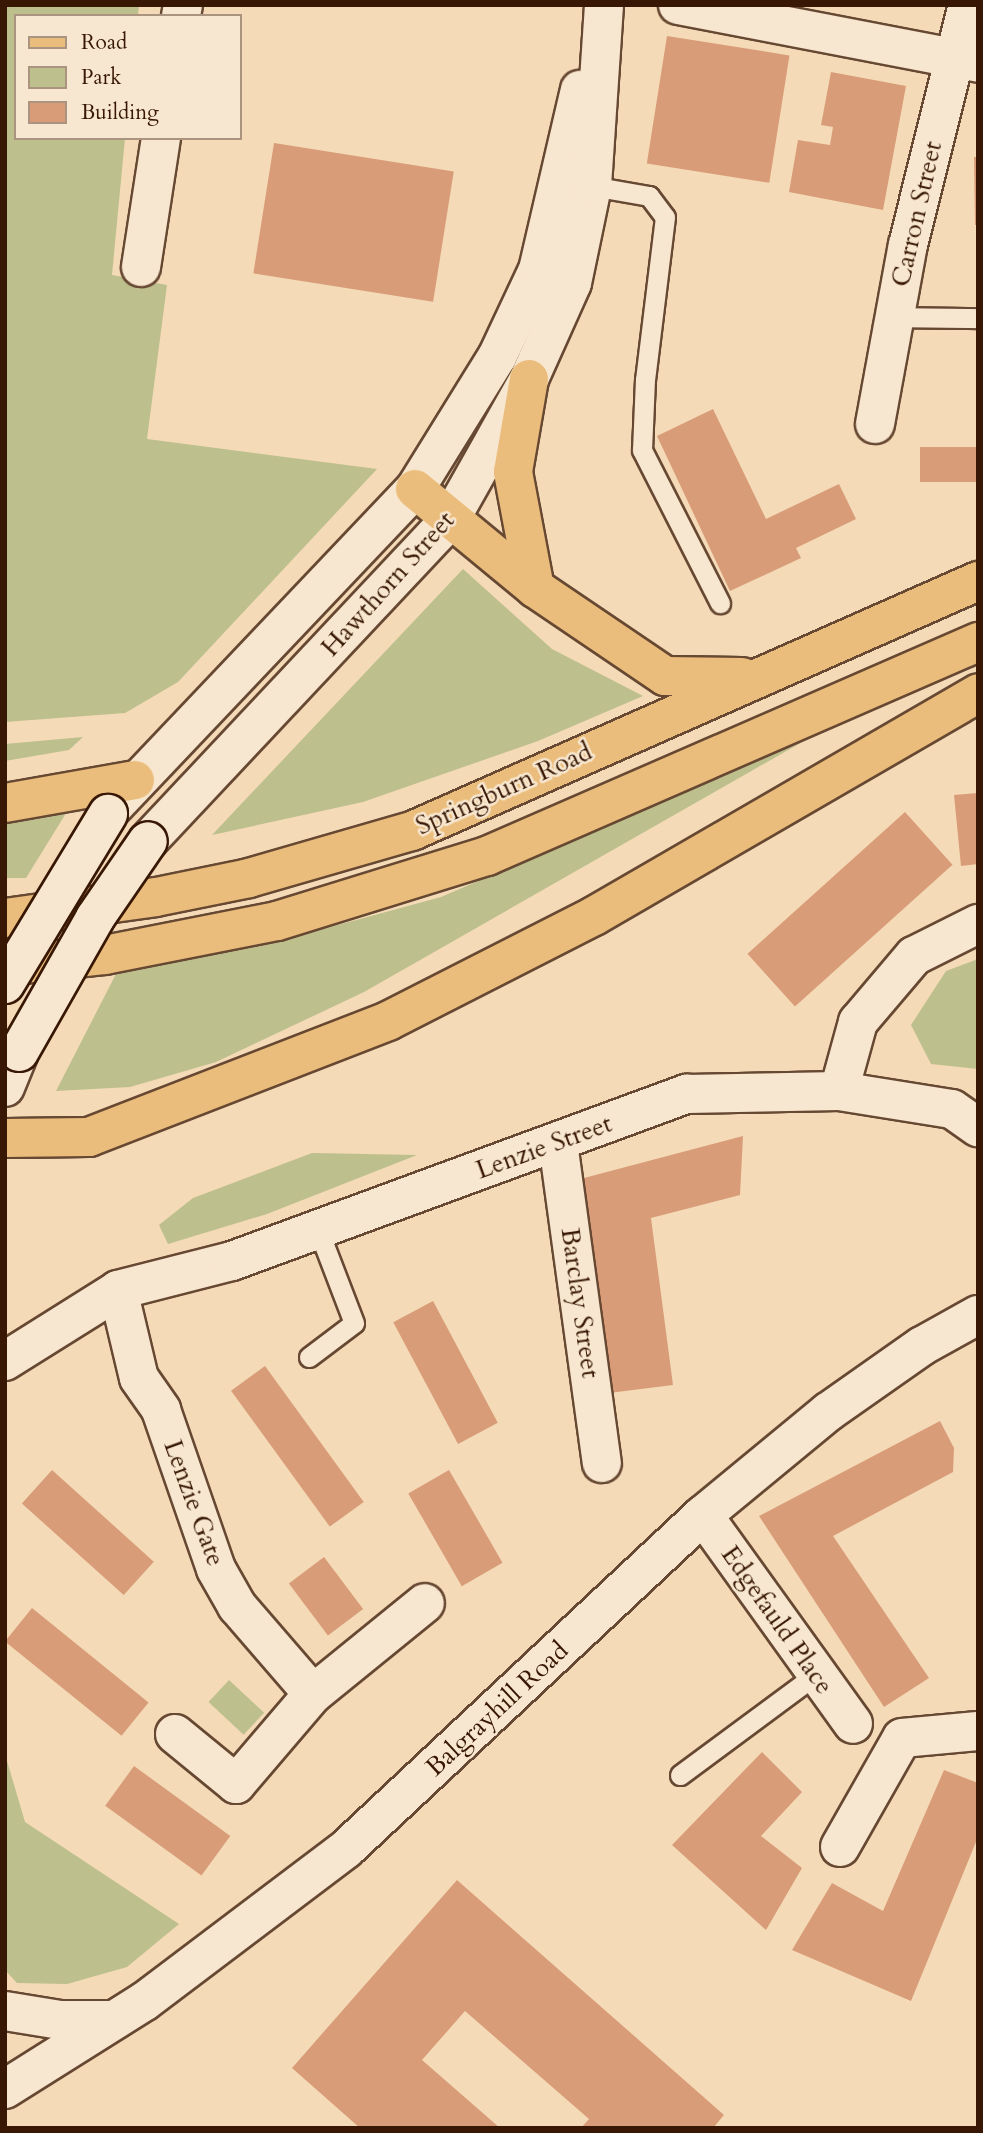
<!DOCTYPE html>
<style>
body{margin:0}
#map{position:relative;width:983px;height:2133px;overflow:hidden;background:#f4dab7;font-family:Cardo,serif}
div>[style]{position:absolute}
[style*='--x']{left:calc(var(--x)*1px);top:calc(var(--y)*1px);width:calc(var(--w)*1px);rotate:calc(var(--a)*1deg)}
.green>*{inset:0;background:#bdbf8d;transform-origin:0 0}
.building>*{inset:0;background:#d99c78;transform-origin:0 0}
.roads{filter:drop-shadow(2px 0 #674832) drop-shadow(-2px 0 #674832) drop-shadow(0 2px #674832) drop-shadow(0 -2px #674832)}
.lane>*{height:19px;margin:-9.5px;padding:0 9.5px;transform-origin:9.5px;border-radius:9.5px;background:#f8e7d0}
.street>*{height:38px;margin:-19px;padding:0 19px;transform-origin:19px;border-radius:19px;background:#f8e7d0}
.secondary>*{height:38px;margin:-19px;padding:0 19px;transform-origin:19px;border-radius:19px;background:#f8e7d0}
.primary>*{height:38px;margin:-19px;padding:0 19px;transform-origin:19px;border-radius:19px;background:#eabd7c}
.bridges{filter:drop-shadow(2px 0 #381805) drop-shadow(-2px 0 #381805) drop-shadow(0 2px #381805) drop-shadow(0 -2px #381805)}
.secondary-bridge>*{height:38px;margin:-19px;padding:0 19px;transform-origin:19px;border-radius:19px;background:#f8e7d0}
span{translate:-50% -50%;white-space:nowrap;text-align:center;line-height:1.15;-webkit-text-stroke:5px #f8e7d0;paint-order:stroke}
.street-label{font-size:26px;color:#381805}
.frame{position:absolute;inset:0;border:7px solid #381805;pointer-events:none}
.legend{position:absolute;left:14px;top:14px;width:228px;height:126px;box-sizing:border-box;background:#f8e7d0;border:2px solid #ab947f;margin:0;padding:9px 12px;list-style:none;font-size:21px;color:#381805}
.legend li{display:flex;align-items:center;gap:14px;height:35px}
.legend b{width:35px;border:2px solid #ab947f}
</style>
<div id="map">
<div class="green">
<i style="clip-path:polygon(5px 5px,139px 5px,138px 16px,16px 16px,16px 138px,125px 138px,112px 275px,167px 285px,147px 439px,377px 469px,178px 682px,125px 713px,5px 722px)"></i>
<i style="clip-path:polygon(463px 569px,552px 649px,643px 696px,538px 741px,363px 802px,212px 835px)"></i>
<i style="clip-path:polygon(83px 737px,69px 750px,5px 761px,5px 744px)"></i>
<i style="clip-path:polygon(804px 741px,364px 992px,216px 1062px,130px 1087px,56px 1091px,117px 972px,279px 941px,441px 897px)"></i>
<i style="clip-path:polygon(76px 797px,26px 878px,5px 878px,5px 814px)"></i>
<i style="clip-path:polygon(978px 959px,978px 1069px,931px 1064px,911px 1025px,946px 971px)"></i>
<i style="clip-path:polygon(312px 1153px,417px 1155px,267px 1214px,168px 1244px,159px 1225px,193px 1198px)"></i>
<i style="left:229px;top:1680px;width:48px;height:30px;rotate:43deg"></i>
<i style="clip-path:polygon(5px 1754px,25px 1822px,179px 1924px,127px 1967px,67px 1984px,17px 1983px,5px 1970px)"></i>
</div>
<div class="building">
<i style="left:667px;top:36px;width:124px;height:129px;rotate:9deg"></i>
<i style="clip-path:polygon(831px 72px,906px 86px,883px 210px,789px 192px,798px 140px,830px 145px,833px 127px,821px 125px)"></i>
<i style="left:274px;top:143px;width:182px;height:132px;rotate:9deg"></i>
<i style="clip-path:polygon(974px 157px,978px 157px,978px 225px,975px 225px)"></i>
<i style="clip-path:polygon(713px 409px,766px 519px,839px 484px,856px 519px,796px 548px,801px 558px,730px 591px,657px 436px)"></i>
<i style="left:920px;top:447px;width:58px;height:35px"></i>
<i style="clip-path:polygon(978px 793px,978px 864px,961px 866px,954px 795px)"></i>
<i style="left:905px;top:812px;width:71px;height:212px;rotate:48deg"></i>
<i style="clip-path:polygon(743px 1136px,740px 1195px,651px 1218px,673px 1385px,609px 1393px,584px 1178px)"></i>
<i style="left:433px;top:1301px;width:138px;height:45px;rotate:62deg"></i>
<i style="left:265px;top:1366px;width:168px;height:42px;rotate:54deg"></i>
<i style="clip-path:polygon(940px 1421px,954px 1448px,953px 1472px,833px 1536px,929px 1678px,884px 1707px,759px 1516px)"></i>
<i style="left:52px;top:1470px;width:137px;height:45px;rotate:42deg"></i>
<i style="left:449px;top:1470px;width:107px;height:47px;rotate:60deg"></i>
<i style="left:324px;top:1557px;width:65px;height:44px;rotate:53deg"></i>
<i style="left:32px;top:1608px;width:150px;height:43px;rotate:39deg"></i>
<i style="clip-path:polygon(762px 1752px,802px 1792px,761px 1836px,802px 1868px,766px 1930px,672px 1845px)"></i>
<i style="left:134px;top:1766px;width:119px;height:49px;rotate:36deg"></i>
<i style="clip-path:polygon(944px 1770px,978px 1783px,978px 1837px,911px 2001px,792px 1950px,832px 1883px,883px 1911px)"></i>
<i style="clip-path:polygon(457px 1880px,724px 2115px,713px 2128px,581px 2128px,589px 2119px,465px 2011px,422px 2060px,500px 2128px,360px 2128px,292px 2068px)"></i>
</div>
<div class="roads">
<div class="lane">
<i style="--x:586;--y:185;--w:64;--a:9.9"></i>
<i style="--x:649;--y:196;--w:26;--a:53"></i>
<i style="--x:665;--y:217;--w:163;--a:97"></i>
<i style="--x:645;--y:379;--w:71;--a:92.4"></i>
<i style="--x:642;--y:450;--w:172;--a:63"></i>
<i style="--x:895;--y:317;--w:83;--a:0.7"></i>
<i style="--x:309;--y:1357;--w:56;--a:-37.1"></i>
<i style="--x:354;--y:1323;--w:101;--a:-111"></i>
<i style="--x:680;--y:1775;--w:167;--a:-36.5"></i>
</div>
<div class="street">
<i style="--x:678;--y:5;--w:306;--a:10.9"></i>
<i style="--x:181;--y:16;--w:11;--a:-80"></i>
<i style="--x:141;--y:267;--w:131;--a:-81.2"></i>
<i style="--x:875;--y:424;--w:182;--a:-79.6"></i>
<i style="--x:908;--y:245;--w:247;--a:-76"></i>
<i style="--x:839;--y:1091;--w:72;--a:-74.6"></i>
<i style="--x:858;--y:1022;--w:87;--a:-49.7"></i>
<i style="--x:914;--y:956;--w:72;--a:-26.6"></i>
<i style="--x:558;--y:1143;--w:323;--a:82.2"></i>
<i style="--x:118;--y:1290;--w:90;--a:76.6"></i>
<i style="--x:139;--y:1378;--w:39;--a:55"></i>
<i style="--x:161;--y:1410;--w:168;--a:70.9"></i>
<i style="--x:216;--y:1569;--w:43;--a:60.4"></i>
<i style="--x:237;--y:1606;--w:116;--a:49.2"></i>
<i style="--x:5;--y:1361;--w:133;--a:-32.1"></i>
<i style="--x:118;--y:1290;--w:118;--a:-14.3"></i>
<i style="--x:232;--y:1261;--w:485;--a:-20.2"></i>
<i style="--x:687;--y:1094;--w:152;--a:-1.1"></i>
<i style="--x:839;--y:1091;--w:114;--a:9.1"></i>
<i style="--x:952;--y:1109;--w:32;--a:35"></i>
<i style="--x:703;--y:1515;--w:257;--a:54.3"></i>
<i style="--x:175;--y:1734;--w:79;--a:39.3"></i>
<i style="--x:236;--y:1784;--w:118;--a:-49.5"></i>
<i style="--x:313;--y:1694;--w:144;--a:-39.1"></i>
<i style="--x:840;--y:1847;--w:125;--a:-60.4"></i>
<i style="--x:902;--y:1738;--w:76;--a:-5.3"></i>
</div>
<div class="secondary">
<i style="--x:113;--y:807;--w:439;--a:-46.5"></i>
<i style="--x:415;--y:489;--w:155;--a:-58.2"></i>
<i style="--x:497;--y:357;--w:96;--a:-64.8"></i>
<i style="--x:538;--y:270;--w:185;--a:-76.9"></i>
<i style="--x:148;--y:841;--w:443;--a:-46.8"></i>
<i style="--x:451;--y:518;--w:159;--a:-60.7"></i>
<i style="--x:529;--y:379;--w:105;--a:-65.9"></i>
<i style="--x:572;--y:283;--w:99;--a:-78.3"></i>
<i style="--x:592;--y:186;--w:181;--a:-86.2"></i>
<i style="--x:5;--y:1087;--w:38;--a:-68"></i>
<i style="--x:5;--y:2011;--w:56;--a:9.3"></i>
<i style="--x:60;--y:2020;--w:54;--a:0"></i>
<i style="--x:5;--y:2089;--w:165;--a:-32.2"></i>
<i style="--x:145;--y:2001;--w:252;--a:-37.1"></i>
<i style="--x:346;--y:1849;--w:489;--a:-43.1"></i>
<i style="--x:703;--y:1515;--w:162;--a:-39.5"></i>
<i style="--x:828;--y:1412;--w:115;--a:-35.1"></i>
<i style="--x:922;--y:1346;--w:64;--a:-29"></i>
</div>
<div class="primary">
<i style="--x:529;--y:379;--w:94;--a:99.8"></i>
<i style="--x:513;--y:472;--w:118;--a:79.3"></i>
<i style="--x:415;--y:489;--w:156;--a:39.5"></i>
<i style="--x:535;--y:588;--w:157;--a:34.1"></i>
<i style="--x:665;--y:676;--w:77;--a:0.7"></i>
<i style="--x:5;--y:803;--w:132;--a:-10"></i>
<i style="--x:5;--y:918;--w:152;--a:-7.9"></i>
<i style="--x:156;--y:897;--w:95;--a:-11.5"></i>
<i style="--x:249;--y:878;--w:170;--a:-16.1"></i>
<i style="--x:412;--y:831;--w:619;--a:-23.83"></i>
<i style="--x:5;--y:966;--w:101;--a:-6.3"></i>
<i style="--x:105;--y:955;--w:175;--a:-11.2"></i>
<i style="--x:277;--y:921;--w:220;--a:-17.2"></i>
<i style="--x:487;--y:856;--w:536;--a:-23.55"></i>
<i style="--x:5;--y:1138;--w:84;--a:-0.7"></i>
<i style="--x:89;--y:1137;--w:321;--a:-21.2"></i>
<i style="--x:388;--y:1021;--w:231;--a:-27"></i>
<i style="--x:594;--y:916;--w:444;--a:-30.1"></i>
</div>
</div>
<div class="bridges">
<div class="secondary-bridge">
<i style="--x:5;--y:984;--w:199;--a:-58.8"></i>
<i style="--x:19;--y:1052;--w:154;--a:-60.4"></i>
<i style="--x:95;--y:918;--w:93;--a:-55.5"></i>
</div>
</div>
<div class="street-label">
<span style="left:917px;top:214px;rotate:-77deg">Carron Street</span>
<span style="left:388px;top:584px;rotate:-48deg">Hawthorn Street</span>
<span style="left:504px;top:789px;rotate:-24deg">Springburn Road</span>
<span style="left:544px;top:1147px;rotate:-20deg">Lenzie Street</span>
<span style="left:580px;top:1303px;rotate:82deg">Barclay Street</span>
<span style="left:194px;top:1503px;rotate:70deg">Lenzie Gate</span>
<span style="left:777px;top:1620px;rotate:55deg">Edgefauld Place</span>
<span style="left:497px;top:1709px;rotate:-43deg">Balgrayhill Road</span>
</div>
<div class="frame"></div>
<ul class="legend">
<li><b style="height:9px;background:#eabd7c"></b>Road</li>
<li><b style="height:19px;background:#bdbf8d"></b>Park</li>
<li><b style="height:19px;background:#d99c78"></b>Building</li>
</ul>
</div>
